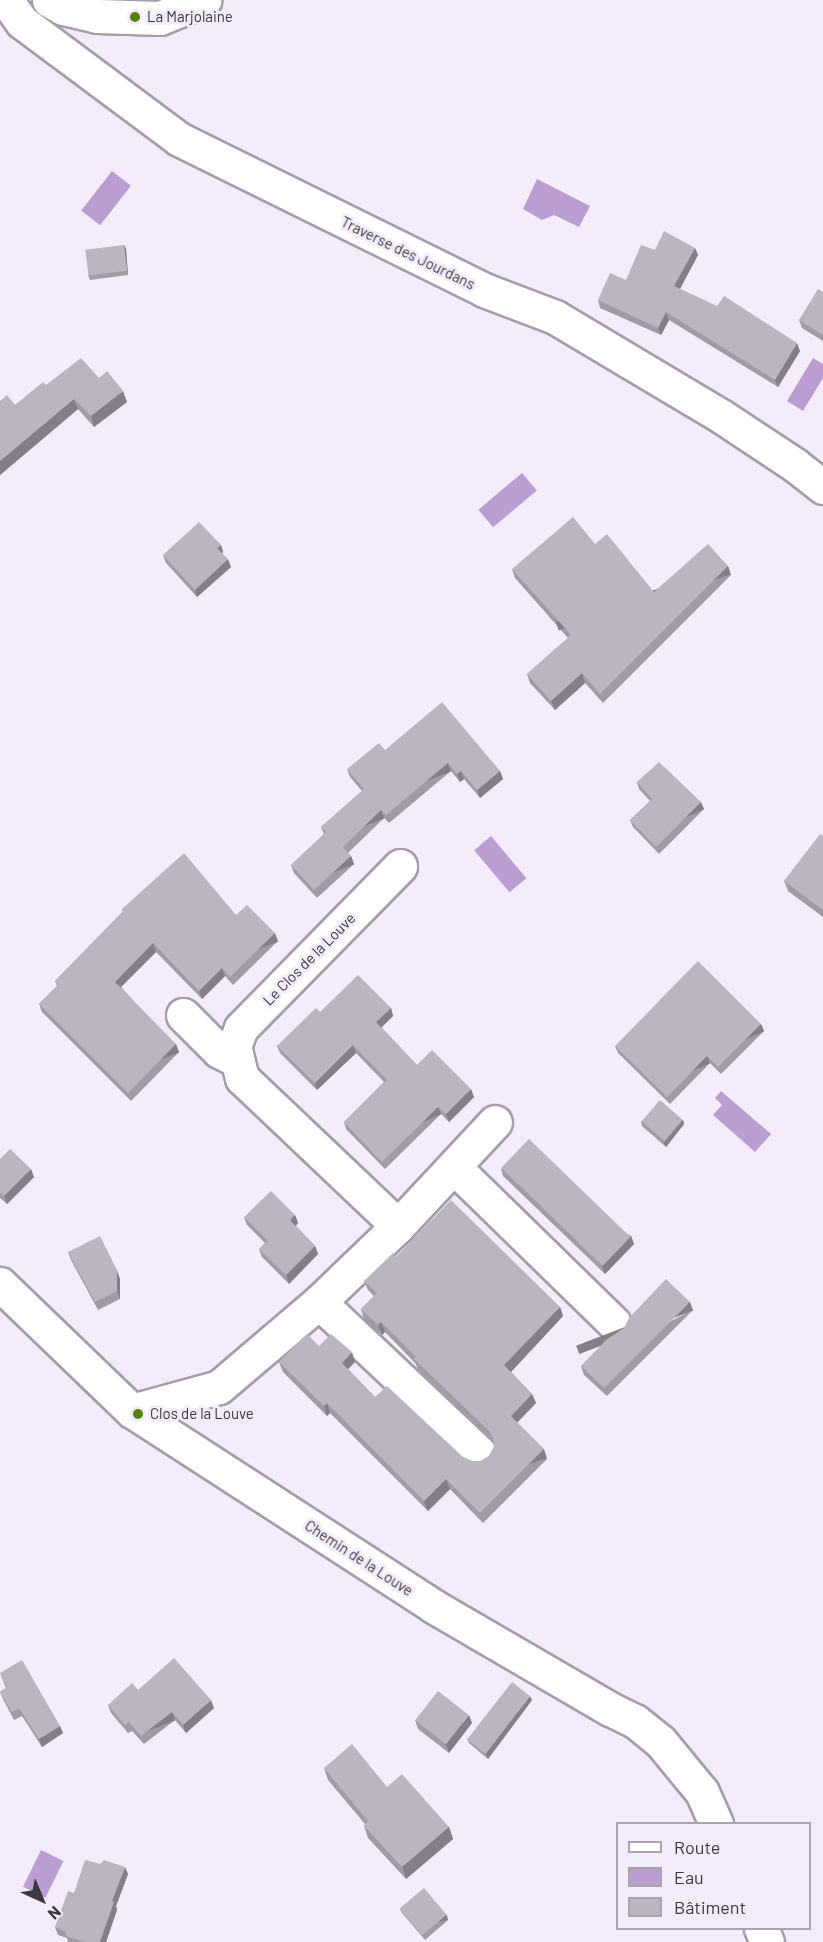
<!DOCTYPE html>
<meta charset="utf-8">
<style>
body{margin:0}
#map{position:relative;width:823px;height:1942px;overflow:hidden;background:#f4ecfb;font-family:Barlow,sans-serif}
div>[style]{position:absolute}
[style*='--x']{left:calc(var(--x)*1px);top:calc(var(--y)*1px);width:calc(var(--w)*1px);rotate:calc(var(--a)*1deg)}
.water>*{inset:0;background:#ba9ed1;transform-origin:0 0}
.roads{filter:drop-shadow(2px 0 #a49dab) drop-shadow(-2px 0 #a49dab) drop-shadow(0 2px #a49dab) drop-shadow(0 -2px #a49dab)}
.minor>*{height:33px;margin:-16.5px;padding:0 16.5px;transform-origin:16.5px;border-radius:16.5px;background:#fff}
.wall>*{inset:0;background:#a19ba6}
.shaded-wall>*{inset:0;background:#837e87;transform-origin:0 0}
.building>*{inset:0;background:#bbb4c1;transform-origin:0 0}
.dots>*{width:16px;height:16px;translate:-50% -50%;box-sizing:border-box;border:3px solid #f4ecfb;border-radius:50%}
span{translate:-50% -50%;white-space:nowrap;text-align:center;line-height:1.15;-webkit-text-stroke:6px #f4ecfb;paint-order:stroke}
.poi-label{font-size:15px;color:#3b383e}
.left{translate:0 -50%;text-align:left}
.street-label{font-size:15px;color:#3b383e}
.legend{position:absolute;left:616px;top:1822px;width:195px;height:108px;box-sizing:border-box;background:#f4ecfb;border:2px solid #aaa4af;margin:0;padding:8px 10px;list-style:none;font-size:18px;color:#3b383e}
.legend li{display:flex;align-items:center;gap:12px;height:30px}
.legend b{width:30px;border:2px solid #aaa4af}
.north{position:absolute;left:12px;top:1870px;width:60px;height:60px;-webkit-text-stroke:4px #f4ecfb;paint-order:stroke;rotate:136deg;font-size:16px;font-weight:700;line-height:24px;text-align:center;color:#3b383e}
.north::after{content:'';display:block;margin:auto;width:21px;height:27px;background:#3b383e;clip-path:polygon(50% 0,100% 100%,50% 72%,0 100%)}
</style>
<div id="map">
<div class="water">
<i style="left:112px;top:171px;width:24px;height:50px;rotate:38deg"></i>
<i style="clip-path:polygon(537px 179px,590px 206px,579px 227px,554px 215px,542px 220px,523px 209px)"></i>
<i style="clip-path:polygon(813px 358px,823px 364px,823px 378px,803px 411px,787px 401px)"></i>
<i style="left:522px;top:473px;width:23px;height:57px;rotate:50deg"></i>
<i style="left:491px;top:836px;width:55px;height:22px;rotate:50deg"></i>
<i style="clip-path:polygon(721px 1091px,771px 1134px,755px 1152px,713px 1115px,722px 1105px,715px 1098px)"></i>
<i style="left:41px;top:1850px;width:25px;height:41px;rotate:26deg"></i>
</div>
<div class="roads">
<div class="minor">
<i style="--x:6;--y:0;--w:27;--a:54"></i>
<i style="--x:22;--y:22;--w:196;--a:36.7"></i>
<i style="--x:179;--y:139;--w:340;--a:26.3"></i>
<i style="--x:484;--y:290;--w:76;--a:20.8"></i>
<i style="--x:555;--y:317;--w:193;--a:30.8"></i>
<i style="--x:721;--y:416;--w:89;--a:33.5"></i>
<i style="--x:795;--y:465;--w:36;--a:38"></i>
<i style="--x:49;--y:0;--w:16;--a:30"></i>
<i style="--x:63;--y:8;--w:35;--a:13"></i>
<i style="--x:97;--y:16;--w:63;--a:1.8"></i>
<i style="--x:160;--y:18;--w:48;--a:-22.2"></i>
<i style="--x:183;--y:1015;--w:51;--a:45"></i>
<i style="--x:219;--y:1051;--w:20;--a:27"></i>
<i style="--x:454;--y:1167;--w:223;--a:44.3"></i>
<i style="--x:398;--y:1226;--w:215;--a:-136.5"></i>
<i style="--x:242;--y:1078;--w:32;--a:-104"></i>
<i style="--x:234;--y:1047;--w:20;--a:-70"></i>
<i style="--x:241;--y:1028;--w:227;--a:-45.5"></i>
<i style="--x:0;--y:1284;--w:183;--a:43.9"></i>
<i style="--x:132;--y:1411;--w:359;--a:32.9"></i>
<i style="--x:433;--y:1606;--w:205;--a:30.2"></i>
<i style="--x:610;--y:1709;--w:28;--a:26"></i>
<i style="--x:635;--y:1721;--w:32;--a:39"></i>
<i style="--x:660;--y:1741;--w:66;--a:50.5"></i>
<i style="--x:702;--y:1792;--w:35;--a:66"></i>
<i style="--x:319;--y:1302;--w:220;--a:43.3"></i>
<i style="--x:132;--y:1411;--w:90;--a:-15.4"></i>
<i style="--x:219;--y:1387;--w:131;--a:-40.4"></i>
<i style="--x:319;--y:1302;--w:110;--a:-43.9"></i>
<i style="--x:398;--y:1226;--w:142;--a:-47"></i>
<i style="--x:761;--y:1928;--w:15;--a:67"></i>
</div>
</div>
<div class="wall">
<i style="clip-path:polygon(124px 245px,126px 249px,128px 275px,90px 280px,88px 275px)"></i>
<i style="clip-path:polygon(695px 248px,698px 255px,680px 289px,800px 351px,778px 387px,669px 320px,661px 335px,600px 308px,598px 300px,626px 280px,655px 250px)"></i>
<i style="clip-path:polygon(823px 292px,823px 341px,802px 328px,799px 320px)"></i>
<i style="clip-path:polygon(99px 378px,127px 402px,94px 427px,78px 409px,0 475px,0 401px,15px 405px,46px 385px)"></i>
<i style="clip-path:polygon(595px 544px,654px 592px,728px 566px,731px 575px,603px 703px,585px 683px,555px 710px,530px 683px,527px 674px,568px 638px,515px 578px,512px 569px)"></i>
<i style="clip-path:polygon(221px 545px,223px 552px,222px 553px,231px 567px,197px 597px,166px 563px,163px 555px)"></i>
<i style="clip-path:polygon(385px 750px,500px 771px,503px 779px,480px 798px,464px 779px,460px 782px,451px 771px,389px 823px,384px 818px,348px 853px,351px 856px,354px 864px,317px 898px,294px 873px,291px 865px,324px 834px,321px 827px,362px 791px,350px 777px,347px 769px)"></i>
<i style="clip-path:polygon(637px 782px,704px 809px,659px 854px,633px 827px,630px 820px,650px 801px,639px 789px)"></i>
<i style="clip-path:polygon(823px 836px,823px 917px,788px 891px,784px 881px)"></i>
<i style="clip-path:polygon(122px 909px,236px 915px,278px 941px,233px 985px,225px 976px,202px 999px,156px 952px,121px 987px,179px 1052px,131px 1101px,42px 1012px,39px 1004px,57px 986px,55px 981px,123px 912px)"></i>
<i style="clip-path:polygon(391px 1008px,393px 1016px,381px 1027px,417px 1065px,474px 1097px,449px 1122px,441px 1114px,385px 1169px,346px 1129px,344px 1122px,384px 1082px,356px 1053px,317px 1090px,280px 1053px,277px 1046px,320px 1012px)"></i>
<i style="clip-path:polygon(761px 1024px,764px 1031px,721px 1074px,710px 1063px,670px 1104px,618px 1053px,615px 1046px)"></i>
<i style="clip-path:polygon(683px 1120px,684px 1124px,666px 1147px,642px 1126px,641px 1121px)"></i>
<i style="clip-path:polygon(0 1159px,34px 1177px,7px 1204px,0 1198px)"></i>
<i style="clip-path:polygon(501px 1168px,631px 1236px,634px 1244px,605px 1274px,503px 1176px)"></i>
<i style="clip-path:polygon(295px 1215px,298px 1223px,296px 1226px,315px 1246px,318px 1254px,289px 1284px,262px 1257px,259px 1249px,265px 1243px,247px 1225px,244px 1217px)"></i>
<i style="clip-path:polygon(68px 1252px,120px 1279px,120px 1299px,98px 1310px,71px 1260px)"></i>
<i style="clip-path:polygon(396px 1257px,560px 1307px,563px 1316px,511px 1372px,532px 1394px,536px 1403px,517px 1422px,547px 1459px,483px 1523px,450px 1489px,428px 1511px,330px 1413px,327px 1416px,283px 1372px,279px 1362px,319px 1346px,355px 1362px,348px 1369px,375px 1397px,463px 1457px,472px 1461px,481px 1461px,489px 1456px,494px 1447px,493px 1442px,492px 1439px,418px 1369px,415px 1363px,385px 1332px,382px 1335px,364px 1319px,361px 1309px,374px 1296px,368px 1290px,364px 1281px)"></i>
<i style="clip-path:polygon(693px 1310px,607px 1396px,584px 1375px,581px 1366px)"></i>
<i style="clip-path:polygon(0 1673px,60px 1726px,63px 1733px,42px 1747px,22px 1716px,14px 1720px,3px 1699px,0 1692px,6px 1688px)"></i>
<i style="clip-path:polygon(138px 1690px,214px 1708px,186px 1733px,175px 1720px,144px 1744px,132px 1731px,128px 1733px,111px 1713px,108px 1705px)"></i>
<i style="clip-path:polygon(532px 1700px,488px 1759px,469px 1743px,467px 1739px)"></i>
<i style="clip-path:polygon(415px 1720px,472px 1723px,449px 1753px,418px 1729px)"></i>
<i style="clip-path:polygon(324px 1768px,387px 1787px,449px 1827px,453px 1839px,406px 1879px,368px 1838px,364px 1826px,365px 1824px,328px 1780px)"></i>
<i style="clip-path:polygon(128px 1874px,116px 1906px,117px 1910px,106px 1942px,68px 1942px,67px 1938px,58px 1935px,55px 1927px,74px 1893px)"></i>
<i style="clip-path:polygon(400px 1909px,448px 1920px,425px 1940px,402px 1913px)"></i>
</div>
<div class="shaded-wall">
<i style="clip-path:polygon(124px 245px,126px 249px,128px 275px,127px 271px)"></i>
<i style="clip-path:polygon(695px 248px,698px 255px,677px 294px,674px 286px)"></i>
<i style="clip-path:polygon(666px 312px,669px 320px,661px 335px,658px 328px)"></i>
<i style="clip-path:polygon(797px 343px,800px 351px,778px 387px,775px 380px)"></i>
<i style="clip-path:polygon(123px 391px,127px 402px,94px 427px,91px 416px)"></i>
<i style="clip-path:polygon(74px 399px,78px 409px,0 475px,0 461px)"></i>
<i style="clip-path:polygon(221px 545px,223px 552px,220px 556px,217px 548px)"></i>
<i style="clip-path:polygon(228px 559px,231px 567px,197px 597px,195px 590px)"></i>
<i style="left:728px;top:566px;width:9px;height:181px;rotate:72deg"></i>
<i style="clip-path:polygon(582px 673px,585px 683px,555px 710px,551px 701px)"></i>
<i style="left:448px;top:763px;width:9px;height:81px;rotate:69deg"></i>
<i style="clip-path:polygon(461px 771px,464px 779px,460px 782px,457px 774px)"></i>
<i style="clip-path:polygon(500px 771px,503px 779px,480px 798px,477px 790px)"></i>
<i style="left:701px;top:802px;width:8px;height:64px;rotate:67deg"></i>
<i style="left:381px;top:810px;width:9px;height:53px;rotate:69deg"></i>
<i style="left:351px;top:856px;width:9px;height:50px;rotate:69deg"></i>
<i style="left:275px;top:933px;width:9px;height:63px;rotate:69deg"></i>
<i style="clip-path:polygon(153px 943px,156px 952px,118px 990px,115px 982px)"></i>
<i style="clip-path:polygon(222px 968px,225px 976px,202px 999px,199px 991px)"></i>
<i style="clip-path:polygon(391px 1008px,393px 1016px,379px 1030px,376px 1022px)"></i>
<i style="left:761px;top:1024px;width:8px;height:61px;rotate:67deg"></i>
<i style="left:176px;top:1044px;width:9px;height:69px;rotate:69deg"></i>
<i style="clip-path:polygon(353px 1045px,356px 1053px,317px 1090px,315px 1083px)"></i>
<i style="left:707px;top:1056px;width:8px;height:57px;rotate:67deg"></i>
<i style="clip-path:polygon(471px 1089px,474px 1097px,449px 1122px,446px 1114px)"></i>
<i style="left:438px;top:1107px;width:8px;height:78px;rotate:67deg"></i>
<i style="clip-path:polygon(683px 1120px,684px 1124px,666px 1147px,664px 1143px)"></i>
<i style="clip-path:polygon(31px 1169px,34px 1177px,7px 1204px,4px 1196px)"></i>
<i style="clip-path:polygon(295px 1215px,298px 1223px,293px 1228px,290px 1220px)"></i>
<i style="clip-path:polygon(631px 1236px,634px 1244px,605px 1274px,602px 1266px)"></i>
<i style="clip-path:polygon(315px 1246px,318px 1254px,289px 1284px,286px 1275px)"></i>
<i style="clip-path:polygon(117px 1270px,120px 1279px,120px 1299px,117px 1291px)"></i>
<i style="left:690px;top:1302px;width:9px;height:122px;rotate:69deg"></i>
<i style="clip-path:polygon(560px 1307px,563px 1316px,508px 1375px,504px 1365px)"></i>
<i style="clip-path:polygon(381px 1322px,385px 1332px,382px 1335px,378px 1325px)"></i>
<i style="clip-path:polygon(352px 1352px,355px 1362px,345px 1372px,342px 1363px)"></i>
<i style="clip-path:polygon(532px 1394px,536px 1403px,514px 1426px,511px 1416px)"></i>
<i style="clip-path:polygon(327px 1403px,330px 1413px,327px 1416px,324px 1406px)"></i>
<i style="left:544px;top:1449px;width:10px;height:91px;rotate:73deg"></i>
<i style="clip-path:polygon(446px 1479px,450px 1489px,428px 1511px,424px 1501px)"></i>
<i style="clip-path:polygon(530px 1696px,532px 1700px,488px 1759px,486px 1754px)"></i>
<i style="clip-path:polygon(211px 1700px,214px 1708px,186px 1733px,183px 1725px)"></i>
<i style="left:172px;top:1712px;width:9px;height:39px;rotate:69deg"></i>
<i style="clip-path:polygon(469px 1715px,472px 1723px,449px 1753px,446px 1744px)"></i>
<i style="clip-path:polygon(60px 1726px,63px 1733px,42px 1747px,39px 1739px)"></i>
<i style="clip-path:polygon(449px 1827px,453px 1839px,406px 1879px,402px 1867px)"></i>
<i style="clip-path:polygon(125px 1867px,128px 1874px,116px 1906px,117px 1910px,106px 1942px,100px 1942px,112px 1901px)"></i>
<i style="left:447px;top:1915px;width:5px;height:32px;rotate:79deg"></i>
</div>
<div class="building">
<i style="clip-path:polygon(664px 231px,695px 248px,674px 286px,717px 306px,724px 296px,797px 343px,775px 380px,666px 312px,658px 328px,598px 300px,610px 273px,626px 280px,641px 245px,655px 250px)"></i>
<i style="left:124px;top:245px;width:26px;height:39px;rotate:83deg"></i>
<i style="clip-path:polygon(818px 289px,823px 292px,823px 335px,799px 320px)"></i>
<i style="clip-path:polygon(81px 358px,99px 378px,107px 371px,123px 391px,91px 416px,74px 399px,0 461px,0 401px,7px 395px,15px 405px,43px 382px,46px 385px)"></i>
<i style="clip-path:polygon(573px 517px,595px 544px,607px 534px,654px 592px,708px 544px,728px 566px,600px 694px,582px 673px,551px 701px,527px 674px,571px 635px,512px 569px)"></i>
<i style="clip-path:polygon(199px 522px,221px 545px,217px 548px,228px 559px,195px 590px,163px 555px)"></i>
<i style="clip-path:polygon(442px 702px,500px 771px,477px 790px,461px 771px,457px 774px,448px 763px,386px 815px,381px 810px,343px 847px,351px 856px,314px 890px,291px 865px,326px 832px,321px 827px,364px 789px,347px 769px,379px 743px,385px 750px)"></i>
<i style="clip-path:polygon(659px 762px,701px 802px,656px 847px,630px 820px,652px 799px,637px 782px)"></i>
<i style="clip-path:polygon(820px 834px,823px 836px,823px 910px,784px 881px)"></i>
<i style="clip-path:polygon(184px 853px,236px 915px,247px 905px,275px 933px,230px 977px,222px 968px,199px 991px,153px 943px,115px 982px,176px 1044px,128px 1093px,39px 1004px,58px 985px,55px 981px,123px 911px,122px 909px)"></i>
<i style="clip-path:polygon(698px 961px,761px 1024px,718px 1067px,707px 1056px,667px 1097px,615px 1046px)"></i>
<i style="clip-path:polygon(358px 975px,391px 1008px,376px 1022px,417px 1065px,432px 1050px,471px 1089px,446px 1114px,438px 1107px,382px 1162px,344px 1122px,387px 1080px,353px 1045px,315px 1083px,277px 1046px,316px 1008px,320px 1012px)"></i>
<i style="left:660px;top:1100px;width:30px;height:28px;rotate:41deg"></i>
<i style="left:529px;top:1139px;width:141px;height:40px;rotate:44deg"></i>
<i style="clip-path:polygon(10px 1149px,31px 1169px,4px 1196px,0 1192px,0 1159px)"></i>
<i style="clip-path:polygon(271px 1191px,295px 1215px,290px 1220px,315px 1246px,286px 1275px,259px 1249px,268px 1241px,244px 1217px)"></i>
<i style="clip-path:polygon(451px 1200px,560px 1307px,504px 1365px,532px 1394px,511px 1416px,544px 1449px,480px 1513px,446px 1479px,424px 1501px,327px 1403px,324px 1406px,279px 1362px,307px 1334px,319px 1346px,331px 1334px,352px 1352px,342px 1363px,375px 1397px,387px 1386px,463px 1457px,472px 1461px,481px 1461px,489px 1456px,494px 1447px,493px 1437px,488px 1430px,414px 1359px,416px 1357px,381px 1322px,378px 1325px,361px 1309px,377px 1293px,364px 1281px,393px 1253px,396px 1257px)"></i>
<i style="clip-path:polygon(100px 1236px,117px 1270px,117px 1291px,95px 1302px,68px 1252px)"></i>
<i style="clip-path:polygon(666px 1279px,690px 1302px,604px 1388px,581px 1366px,606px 1340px,624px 1328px,629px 1318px)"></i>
<i style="clip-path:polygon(174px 1658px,211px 1700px,183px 1725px,172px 1712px,141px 1736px,129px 1722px,125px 1725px,108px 1705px,132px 1683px,138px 1690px)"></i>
<i style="clip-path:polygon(22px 1660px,60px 1726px,39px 1739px,19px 1708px,12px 1712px,0 1692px,7px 1687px,0 1673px)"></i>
<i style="left:512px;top:1682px;width:23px;height:73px;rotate:38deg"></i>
<i style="left:438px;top:1691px;width:39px;height:37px;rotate:38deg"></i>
<i style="clip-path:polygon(352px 1744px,387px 1787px,402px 1774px,449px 1827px,402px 1867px,364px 1826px,368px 1821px,324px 1768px)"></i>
<i style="clip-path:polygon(85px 1860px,100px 1864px,104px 1860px,125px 1867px,112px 1901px,114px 1902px,100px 1942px,85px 1942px,66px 1936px,66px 1932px,55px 1927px,68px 1891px,74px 1893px)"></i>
<i style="left:424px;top:1888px;width:35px;height:32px;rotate:50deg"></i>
</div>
<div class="dots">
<i style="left:135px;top:17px;background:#558109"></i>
<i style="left:138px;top:1414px;background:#558109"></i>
</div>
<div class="poi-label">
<span class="left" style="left:147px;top:17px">La Marjolaine</span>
<span class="left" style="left:150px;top:1414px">Clos de la Louve</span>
</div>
<div class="street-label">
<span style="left:408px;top:253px;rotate:26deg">Traverse des Jourdans</span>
<span style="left:309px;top:959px;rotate:-45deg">Le Clos de la Louve</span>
<span style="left:359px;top:1558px;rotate:33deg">Chemin de la Louve</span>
</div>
<ul class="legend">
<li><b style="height:8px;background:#fff"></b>Route</li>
<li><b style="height:16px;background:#ba9ed1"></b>Eau</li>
<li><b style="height:16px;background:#bbb4c1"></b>Bâtiment</li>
</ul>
<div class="north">N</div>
</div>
